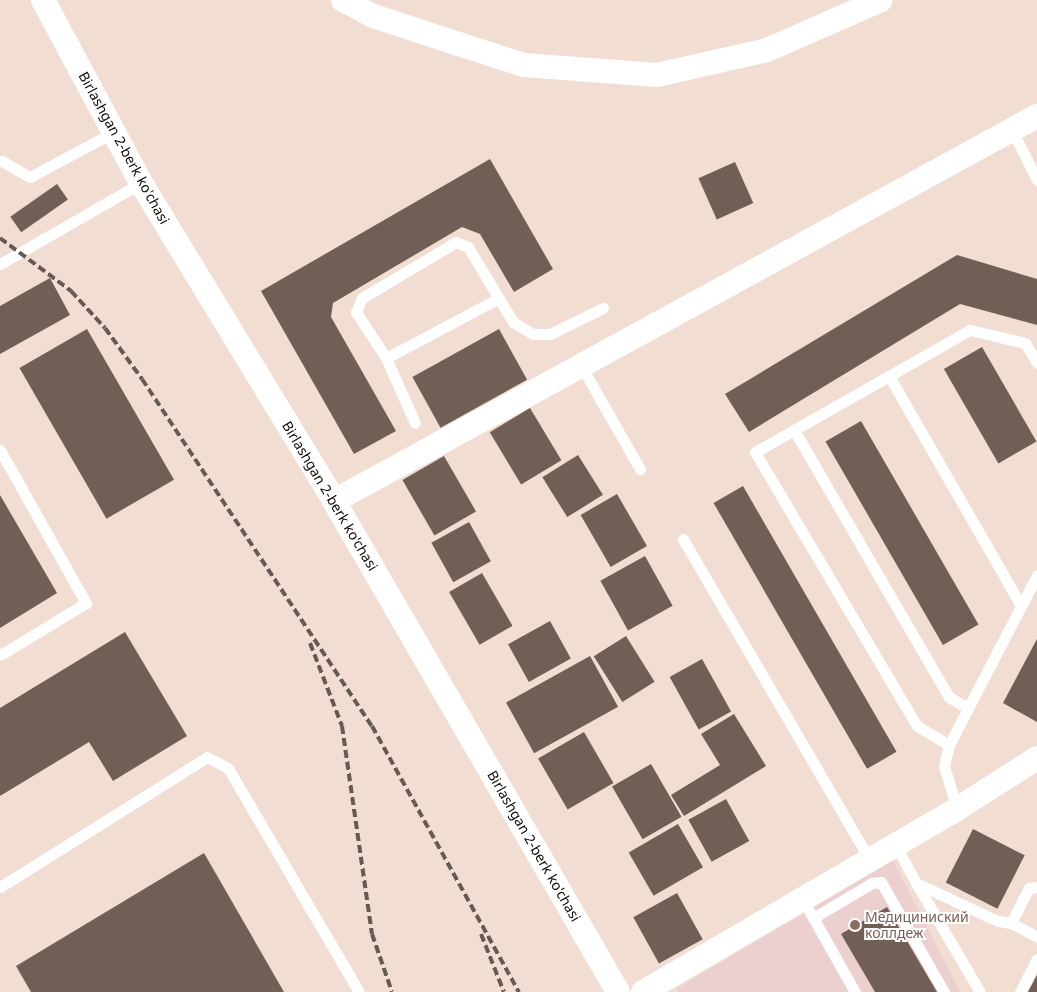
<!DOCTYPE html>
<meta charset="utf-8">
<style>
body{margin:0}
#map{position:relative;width:1037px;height:992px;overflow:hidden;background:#f1ddd1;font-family:"Noto Sans",sans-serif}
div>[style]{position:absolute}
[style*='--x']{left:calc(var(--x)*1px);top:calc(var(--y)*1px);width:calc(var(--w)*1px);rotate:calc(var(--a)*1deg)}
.education>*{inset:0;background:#ebd0cf}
.building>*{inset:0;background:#705f55;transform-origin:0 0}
.lane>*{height:11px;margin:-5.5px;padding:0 5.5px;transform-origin:5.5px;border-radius:5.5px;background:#fff}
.street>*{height:24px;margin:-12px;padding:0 12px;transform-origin:12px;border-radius:12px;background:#fff}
.rail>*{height:4px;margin-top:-2px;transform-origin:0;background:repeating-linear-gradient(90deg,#665b54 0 8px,transparent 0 12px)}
.dots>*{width:14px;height:14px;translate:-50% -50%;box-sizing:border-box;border:2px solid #fff;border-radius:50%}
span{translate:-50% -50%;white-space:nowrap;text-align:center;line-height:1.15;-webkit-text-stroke:4px #fff;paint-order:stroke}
.street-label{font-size:14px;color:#100a06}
.education-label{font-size:14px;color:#785e54}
.left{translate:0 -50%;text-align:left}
</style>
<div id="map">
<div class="education">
<i style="clip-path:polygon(893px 860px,960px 992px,678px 992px,676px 989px)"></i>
</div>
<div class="building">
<i style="clip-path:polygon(490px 159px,553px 269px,514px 292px,480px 234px,462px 227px,333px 303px,331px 317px,396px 431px,354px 454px,261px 291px)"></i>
<i style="left:735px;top:162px;width:45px;height:40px;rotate:66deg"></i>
<i style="left:57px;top:184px;width:19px;height:57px;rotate:55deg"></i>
<i style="clip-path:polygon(957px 255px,1037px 279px,1037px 325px,960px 304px,749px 432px,725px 394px)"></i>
<i style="clip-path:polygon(50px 278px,70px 315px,0 354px,0 306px)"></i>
<i style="left:87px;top:329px;width:174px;height:78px;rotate:60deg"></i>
<i style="left:499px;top:329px;width:58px;height:99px;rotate:61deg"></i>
<i style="left:982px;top:347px;width:109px;height:44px;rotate:60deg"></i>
<i style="left:530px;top:408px;width:61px;height:47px;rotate:59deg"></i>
<i style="left:861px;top:421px;width:235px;height:41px;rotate:60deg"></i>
<i style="left:578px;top:455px;width:47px;height:42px;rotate:58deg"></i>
<i style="left:444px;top:456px;width:64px;height:48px;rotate:60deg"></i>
<i style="left:743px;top:486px;width:307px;height:34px;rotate:60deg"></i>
<i style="left:617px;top:494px;width:60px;height:42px;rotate:60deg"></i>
<i style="clip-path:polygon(0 495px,57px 593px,0 628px)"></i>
<i style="left:469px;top:522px;width:45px;height:43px;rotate:61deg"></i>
<i style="left:645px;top:556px;width:57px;height:51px;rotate:61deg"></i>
<i style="left:482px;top:573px;width:61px;height:38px;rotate:60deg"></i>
<i style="left:550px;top:621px;width:43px;height:48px;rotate:61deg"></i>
<i style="clip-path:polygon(125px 632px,187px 736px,113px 781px,89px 742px,0 796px,0 708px)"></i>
<i style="left:626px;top:636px;width:54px;height:38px;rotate:58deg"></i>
<i style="clip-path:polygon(1037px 639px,1037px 722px,1003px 703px)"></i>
<i style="left:590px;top:656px;width:58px;height:96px;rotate:61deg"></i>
<i style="left:702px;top:659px;width:60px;height:37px;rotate:61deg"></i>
<i style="clip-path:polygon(734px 714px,766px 766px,684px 816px,671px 795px,720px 765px,701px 734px)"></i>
<i style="left:584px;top:732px;width:59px;height:53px;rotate:60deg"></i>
<i style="left:651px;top:764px;width:61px;height:45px;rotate:60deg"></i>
<i style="left:726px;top:799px;width:48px;height:43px;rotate:61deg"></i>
<i style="left:678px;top:824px;width:50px;height:57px;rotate:60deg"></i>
<i style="left:973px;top:829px;width:58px;height:60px;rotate:27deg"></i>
<i style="clip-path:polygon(204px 853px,284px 992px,31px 992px,16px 966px)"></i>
<i style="left:677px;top:893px;width:53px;height:50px;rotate:61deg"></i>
<i style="clip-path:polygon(887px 907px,937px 992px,875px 992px,841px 934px)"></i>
<i style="clip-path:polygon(1037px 975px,1037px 992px,1028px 992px)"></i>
</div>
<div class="lane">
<i style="--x:1012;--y:130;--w:56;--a:63.4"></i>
<i style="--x:2;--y:161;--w:32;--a:30"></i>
<i style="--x:30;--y:177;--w:95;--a:-28.2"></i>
<i style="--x:0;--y:264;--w:163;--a:-29.9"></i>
<i style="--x:499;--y:298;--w:128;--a:152"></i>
<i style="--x:386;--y:358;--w:55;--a:-123.1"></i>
<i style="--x:356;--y:312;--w:15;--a:-67"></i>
<i style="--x:362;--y:298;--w:109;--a:-30.8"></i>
<i style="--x:456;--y:242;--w:13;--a:23"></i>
<i style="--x:468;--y:247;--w:87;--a:59"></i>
<i style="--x:513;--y:322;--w:23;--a:31"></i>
<i style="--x:533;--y:334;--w:17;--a:0"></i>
<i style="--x:550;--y:334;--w:59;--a:-26.1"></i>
<i style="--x:386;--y:358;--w:71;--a:66"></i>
<i style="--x:580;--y:364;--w:121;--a:60.3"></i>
<i style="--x:889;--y:376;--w:263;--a:60.1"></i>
<i style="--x:794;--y:430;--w:309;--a:59.9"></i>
<i style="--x:949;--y:697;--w:21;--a:31"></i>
<i style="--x:0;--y:450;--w:176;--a:60.7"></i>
<i style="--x:86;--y:603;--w:100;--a:148.8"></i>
<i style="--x:683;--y:539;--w:369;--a:59.8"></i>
<i style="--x:949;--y:745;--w:37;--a:-149"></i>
<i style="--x:917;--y:726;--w:318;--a:-120.6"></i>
<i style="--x:755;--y:452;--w:247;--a:-29.6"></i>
<i style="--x:970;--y:330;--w:57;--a:13.3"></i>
<i style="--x:1025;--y:343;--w:23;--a:59"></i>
<i style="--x:957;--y:809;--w:45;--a:-106.8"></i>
<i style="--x:944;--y:766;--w:22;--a:-77"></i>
<i style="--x:949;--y:745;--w:191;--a:-62.6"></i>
<i style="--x:895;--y:844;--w:44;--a:61.7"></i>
<i style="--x:916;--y:883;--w:90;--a:24.9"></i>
<i style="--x:998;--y:921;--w:13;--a:9"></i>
<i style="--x:1011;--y:923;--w:39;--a:-63"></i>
<i style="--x:1029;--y:888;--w:8;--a:-7"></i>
<i style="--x:916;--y:883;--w:126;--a:59.6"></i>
<i style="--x:0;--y:887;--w:244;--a:-32.1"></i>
<i style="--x:207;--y:757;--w:24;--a:28"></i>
<i style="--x:228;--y:768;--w:259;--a:59.7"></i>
<i style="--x:802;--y:898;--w:108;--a:60.6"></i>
<i style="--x:813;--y:918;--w:69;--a:-30.7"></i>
<i style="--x:872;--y:883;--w:9;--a:-6"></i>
<i style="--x:881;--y:882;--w:127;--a:60.2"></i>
<i style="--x:1011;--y:923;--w:30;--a:28"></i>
<i style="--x:1020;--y:992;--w:37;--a:-63"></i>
</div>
<div class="street">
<i style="--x:43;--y:0;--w:208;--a:61.8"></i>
<i style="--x:141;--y:183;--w:372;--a:58.7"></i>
<i style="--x:334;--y:501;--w:567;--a:59.95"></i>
<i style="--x:343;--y:0;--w:34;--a:28"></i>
<i style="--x:373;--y:16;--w:159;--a:18"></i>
<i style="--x:524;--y:65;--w:133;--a:4.3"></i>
<i style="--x:657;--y:75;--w:113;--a:-12.8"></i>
<i style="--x:767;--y:50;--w:124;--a:-23.7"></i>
<i style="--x:334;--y:501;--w:802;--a:-28.71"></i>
<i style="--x:643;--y:992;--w:363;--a:-30.2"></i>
<i style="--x:957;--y:809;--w:95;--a:-32.5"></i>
</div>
<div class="rail">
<i style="--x:0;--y:238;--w:89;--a:36.7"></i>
<i style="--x:71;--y:291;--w:50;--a:47.4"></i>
<i style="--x:105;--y:328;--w:63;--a:54"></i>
<i style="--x:142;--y:379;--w:416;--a:56.5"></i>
<i style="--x:372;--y:726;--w:304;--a:61.1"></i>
<i style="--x:310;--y:643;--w:89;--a:68.9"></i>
<i style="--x:342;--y:726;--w:210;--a:81.8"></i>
<i style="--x:372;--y:934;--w:61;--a:71"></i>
<i style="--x:481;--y:934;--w:62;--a:68.4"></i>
</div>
<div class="dots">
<i style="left:855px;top:925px;background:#8d6e63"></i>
</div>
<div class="street-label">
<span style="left:124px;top:148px;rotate:61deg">Birlashgan 2-berk ko'chasi</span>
<span style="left:330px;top:496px;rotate:59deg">Birlashgan 2-berk ko'chasi</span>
<span style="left:534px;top:846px;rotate:60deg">Birlashgan 2-berk ko'chasi</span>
</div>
<div class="education-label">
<span class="left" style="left:865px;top:925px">Медициниский<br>коллдеж</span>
</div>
</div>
